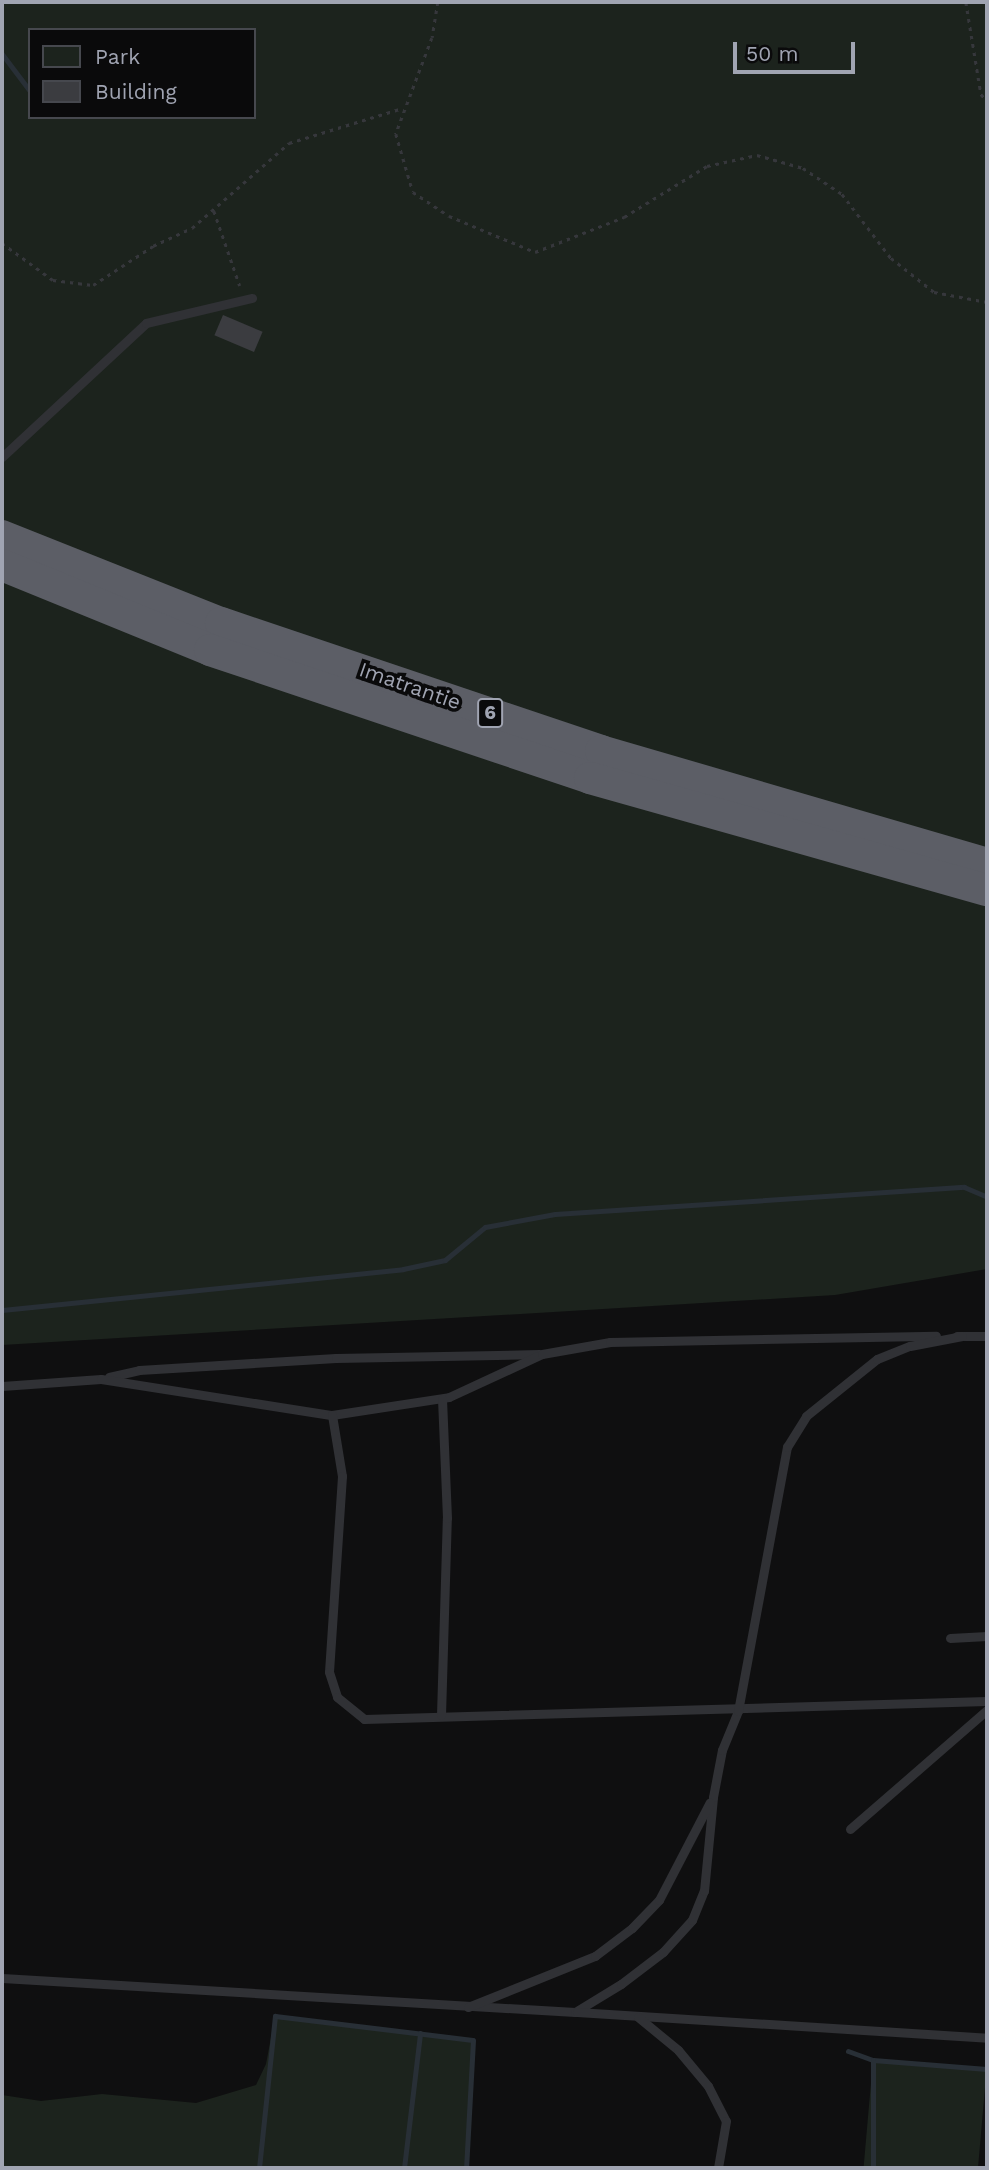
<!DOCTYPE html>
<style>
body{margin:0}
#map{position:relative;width:989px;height:2170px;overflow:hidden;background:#0f0f10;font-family:"Work Sans",sans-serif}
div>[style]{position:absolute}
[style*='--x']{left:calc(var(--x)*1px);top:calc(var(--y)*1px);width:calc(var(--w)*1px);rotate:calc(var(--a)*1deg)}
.green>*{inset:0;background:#1c231d;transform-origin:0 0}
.stream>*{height:5px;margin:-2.5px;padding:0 2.5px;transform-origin:2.5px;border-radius:2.5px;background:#282f36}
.building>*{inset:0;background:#3b3c40;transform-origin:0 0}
.path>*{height:2.5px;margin-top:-1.25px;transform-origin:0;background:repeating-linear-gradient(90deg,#36373c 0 3.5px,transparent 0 8.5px)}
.lane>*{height:9px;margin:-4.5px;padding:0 4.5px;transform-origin:4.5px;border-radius:4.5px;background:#303135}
.highway>*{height:32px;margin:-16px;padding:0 16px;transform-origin:16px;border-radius:16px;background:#5c5e66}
span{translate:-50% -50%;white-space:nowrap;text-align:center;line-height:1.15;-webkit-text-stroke:7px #0a0a0b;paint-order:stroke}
.shield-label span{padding:2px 5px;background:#0a0a0b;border:2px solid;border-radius:5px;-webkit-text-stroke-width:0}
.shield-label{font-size:19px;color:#a0a4b2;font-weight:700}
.street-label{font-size:21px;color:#a0a4b2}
.frame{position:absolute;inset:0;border:4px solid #a0a4b2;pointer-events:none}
.legend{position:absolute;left:28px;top:28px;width:228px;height:91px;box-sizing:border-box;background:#0a0a0b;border:2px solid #46484e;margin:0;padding:9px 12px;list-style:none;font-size:21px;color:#a0a4b2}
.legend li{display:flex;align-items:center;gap:14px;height:35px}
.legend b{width:35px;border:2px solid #46484e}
.scale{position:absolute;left:733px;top:42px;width:122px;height:32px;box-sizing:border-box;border:4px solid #a0a4b2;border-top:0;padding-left:9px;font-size:21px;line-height:24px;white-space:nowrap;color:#a0a4b2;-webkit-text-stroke:5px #0a0a0b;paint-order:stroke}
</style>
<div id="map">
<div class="green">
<i style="clip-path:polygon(evenodd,2px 2px,987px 2px,987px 1269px,835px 1295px,2px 1345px,2px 2px,30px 30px,254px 30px,254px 117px,30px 117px,30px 30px)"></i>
<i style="clip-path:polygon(275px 2016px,473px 2040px,466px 2168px,2px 2168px,2px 2095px,41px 2101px,102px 2094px,196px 2103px,256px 2085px,266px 2064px)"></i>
<i style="left:873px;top:2060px;width:114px;height:108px;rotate:5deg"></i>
</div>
<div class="stream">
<i style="--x:2;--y:54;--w:46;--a:52.9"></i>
<i style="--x:2;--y:1310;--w:403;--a:-5.8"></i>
<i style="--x:403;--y:1269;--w:43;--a:-12.1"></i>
<i style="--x:445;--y:1260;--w:52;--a:-39.5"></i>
<i style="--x:485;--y:1227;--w:71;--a:-10.5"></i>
<i style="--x:555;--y:1214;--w:410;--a:-3.8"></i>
<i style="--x:964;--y:1187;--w:25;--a:23"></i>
<i style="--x:848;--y:2051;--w:27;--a:20"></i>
<i style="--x:873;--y:2060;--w:114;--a:4.5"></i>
<i style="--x:259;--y:2168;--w:153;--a:-84"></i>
<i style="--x:275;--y:2016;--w:199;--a:6.9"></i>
<i style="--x:473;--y:2040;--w:128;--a:93.1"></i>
<i style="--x:404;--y:2168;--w:136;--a:-83.2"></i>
<i style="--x:873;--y:2168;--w:108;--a:-90"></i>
</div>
<div class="building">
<i style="left:223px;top:315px;width:43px;height:22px;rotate:23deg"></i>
</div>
<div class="path">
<i style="--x:438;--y:2;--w:36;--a:99"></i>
<i style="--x:432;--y:38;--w:103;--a:110.6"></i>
<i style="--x:396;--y:134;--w:60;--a:73.7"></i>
<i style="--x:413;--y:192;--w:43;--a:33.7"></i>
<i style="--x:449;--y:216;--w:93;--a:22.7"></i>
<i style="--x:535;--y:252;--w:96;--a:-21.5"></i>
<i style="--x:624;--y:217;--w:97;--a:-31.6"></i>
<i style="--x:707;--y:166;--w:51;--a:-12.4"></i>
<i style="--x:757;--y:155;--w:48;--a:15.8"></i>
<i style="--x:803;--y:168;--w:47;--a:33.7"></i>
<i style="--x:842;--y:194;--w:81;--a:52.6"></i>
<i style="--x:891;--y:258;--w:55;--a:38.3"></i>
<i style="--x:934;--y:292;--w:54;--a:10.7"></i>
<i style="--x:966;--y:2;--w:93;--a:80.7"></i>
<i style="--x:981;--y:94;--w:9;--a:49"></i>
<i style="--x:214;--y:211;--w:79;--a:70.9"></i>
<i style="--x:2;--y:243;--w:63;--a:36"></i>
<i style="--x:53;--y:280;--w:40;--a:7.1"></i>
<i style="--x:93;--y:285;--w:72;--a:-33"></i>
<i style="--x:153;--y:246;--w:43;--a:-24.8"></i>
<i style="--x:192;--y:228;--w:129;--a:-41.2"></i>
<i style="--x:289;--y:143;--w:119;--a:-17.1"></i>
</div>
<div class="lane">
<i style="--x:2;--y:457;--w:197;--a:-42.9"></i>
<i style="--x:146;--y:323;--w:109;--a:-13.3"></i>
<i style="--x:957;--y:1336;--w:30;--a:0"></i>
<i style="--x:109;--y:1377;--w:31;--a:-13"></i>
<i style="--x:139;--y:1370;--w:197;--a:-3.5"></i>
<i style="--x:336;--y:1358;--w:203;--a:-1.1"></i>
<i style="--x:2;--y:1386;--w:99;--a:-4"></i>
<i style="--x:101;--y:1379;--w:234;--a:8.9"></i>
<i style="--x:332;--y:1415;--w:118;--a:-8.7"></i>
<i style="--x:449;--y:1397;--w:102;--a:-24.8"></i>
<i style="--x:542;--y:1354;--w:69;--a:-10"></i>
<i style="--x:610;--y:1342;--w:326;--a:-1.1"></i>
<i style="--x:332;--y:1415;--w:62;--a:80.7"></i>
<i style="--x:342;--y:1476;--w:196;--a:93.8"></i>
<i style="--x:329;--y:1672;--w:26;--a:72"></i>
<i style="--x:337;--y:1697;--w:35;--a:39"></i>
<i style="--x:364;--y:1719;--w:623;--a:-1.65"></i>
<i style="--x:950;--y:1638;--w:37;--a:-3"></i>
<i style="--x:441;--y:1715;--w:197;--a:-88.3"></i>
<i style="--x:447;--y:1518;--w:119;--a:-92.4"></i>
<i style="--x:850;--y:1829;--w:181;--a:-41"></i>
<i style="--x:2;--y:1978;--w:574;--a:3.4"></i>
<i style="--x:575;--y:2012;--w:54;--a:-31.3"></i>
<i style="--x:621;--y:1984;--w:53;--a:-37.3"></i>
<i style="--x:663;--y:1952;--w:43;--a:-47.8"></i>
<i style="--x:692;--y:1920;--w:31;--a:-68"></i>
<i style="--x:704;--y:1891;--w:94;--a:-84.5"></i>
<i style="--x:713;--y:1797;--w:48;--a:-79.2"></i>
<i style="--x:722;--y:1750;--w:42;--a:-67.7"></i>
<i style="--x:738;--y:1711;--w:269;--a:-79.5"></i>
<i style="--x:787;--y:1447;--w:36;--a:-58"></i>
<i style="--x:806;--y:1416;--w:91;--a:-38.8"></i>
<i style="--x:877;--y:1359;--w:35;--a:-22"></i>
<i style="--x:910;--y:1346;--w:53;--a:-10.9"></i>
<i style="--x:468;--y:2007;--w:137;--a:-21.9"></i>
<i style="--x:595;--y:1956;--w:46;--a:-37.1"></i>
<i style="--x:632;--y:1928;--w:39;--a:-46"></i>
<i style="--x:659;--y:1900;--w:110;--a:-62.5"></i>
<i style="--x:577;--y:2012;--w:411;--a:3.6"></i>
<i style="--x:638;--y:2017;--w:52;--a:39.5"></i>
<i style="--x:678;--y:2050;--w:47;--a:50.2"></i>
<i style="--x:708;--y:2086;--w:39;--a:63"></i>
<i style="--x:726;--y:2121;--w:48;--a:99.7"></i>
</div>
<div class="highway">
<i style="--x:2;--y:536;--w:236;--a:21.7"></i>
<i style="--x:221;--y:623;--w:401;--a:18.6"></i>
<i style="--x:601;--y:751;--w:402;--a:16.3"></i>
<i style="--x:2;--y:565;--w:225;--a:22.2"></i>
<i style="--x:210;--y:650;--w:401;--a:18.6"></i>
<i style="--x:590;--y:778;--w:412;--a:15.8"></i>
</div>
<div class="shield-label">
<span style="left:490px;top:713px">6</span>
</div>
<div class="street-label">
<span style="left:410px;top:686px;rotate:19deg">Imatrantie</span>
</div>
<div class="frame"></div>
<ul class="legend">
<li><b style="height:19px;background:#1c231d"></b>Park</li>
<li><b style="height:19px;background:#3b3c40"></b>Building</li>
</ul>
<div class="scale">50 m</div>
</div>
